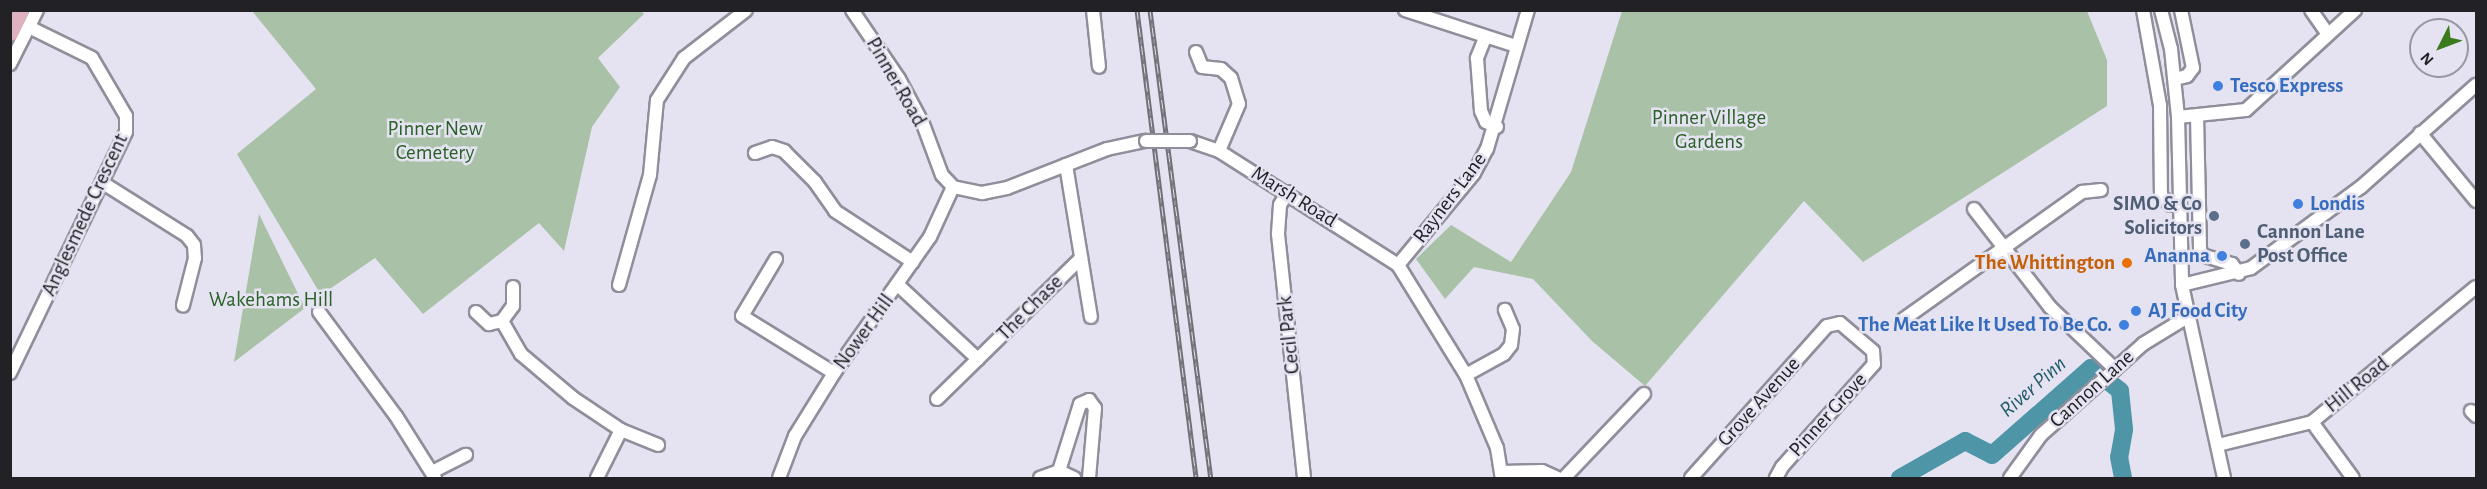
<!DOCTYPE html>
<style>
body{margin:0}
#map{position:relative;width:2487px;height:489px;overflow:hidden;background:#e5e3f1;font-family:"Alegreya Sans",sans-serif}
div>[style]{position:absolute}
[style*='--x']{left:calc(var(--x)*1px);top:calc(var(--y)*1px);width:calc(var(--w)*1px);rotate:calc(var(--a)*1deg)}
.green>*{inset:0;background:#a9c2a7}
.river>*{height:18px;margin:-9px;padding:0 9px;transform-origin:9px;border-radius:9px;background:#4e96a7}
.roads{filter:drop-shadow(2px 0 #908e9a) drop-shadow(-2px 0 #908e9a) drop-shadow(0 2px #908e9a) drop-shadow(0 -2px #908e9a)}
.minor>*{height:12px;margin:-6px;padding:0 6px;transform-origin:6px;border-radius:6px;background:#fff}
.major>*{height:15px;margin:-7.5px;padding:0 7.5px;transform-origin:7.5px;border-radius:7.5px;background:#e0b2bf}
.rail>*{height:5px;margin-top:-2.5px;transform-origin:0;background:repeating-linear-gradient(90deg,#e5e3f1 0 9px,#717078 0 18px);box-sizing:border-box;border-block:2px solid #717078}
.bridges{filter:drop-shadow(2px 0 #908e9a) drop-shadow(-2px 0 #908e9a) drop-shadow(0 2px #908e9a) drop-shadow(0 -2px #908e9a)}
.minor-bridge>*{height:12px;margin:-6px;padding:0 6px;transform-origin:6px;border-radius:6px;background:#fff}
.dots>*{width:16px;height:16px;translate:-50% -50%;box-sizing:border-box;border:3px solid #e5e3f1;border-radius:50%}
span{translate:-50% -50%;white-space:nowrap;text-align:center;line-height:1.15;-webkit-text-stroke:5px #e5e3f1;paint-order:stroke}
.street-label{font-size:21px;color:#222126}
.shop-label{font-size:21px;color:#366cbe;font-weight:700}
.left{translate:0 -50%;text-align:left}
.right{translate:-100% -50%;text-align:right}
.park-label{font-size:21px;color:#2a6127}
.service-label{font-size:21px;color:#4e5e75;font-weight:700}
.food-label{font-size:21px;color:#c56008;font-weight:700}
.water-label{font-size:22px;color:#215c6a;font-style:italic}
.frame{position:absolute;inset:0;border:12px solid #222126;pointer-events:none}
.north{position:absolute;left:2409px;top:18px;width:60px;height:60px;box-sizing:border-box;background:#e5e3f1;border:2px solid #9795a0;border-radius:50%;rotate:228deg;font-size:16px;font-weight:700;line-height:24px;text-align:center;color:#222126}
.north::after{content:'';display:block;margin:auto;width:21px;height:27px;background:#3a7c1d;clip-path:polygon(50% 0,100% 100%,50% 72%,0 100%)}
</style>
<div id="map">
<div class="green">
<i style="clip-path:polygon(640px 10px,644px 14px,598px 58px,620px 87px,592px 127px,564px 251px,539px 223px,423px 314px,375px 258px,321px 295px,237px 154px,316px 89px,252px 11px)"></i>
<i style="clip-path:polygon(1622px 11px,2087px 11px,2107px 60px,2107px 106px,1863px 262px,1804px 201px,1645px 386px,1592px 341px,1533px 279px,1474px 267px,1445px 299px,1416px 259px,1451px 225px,1511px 262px,1571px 172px)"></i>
<i style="clip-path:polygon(259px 214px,305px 308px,234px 362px)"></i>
</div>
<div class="river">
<i style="--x:1900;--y:478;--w:75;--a:-29.6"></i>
<i style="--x:1965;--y:441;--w:30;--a:27"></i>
<i style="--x:1992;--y:455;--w:132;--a:-41.3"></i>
<i style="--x:2091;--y:368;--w:37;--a:38"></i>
<i style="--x:2120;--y:391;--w:39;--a:84"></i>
<i style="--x:2124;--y:430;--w:27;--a:100"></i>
<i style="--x:2119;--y:457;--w:21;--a:79"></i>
</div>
<div class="roads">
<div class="minor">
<i style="--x:852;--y:10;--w:83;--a:55.7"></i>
<i style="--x:899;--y:79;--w:51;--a:61.9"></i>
<i style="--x:923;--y:124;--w:54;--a:69.6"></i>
<i style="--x:942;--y:175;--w:16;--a:47"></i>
<i style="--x:953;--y:187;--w:30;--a:12"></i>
<i style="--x:982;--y:193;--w:25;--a:-11"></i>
<i style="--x:1007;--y:188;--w:107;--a:-21.3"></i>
<i style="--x:1107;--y:149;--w:40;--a:-12"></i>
<i style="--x:1093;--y:10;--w:57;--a:84"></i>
<i style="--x:1405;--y:10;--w:117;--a:18"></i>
<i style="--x:2143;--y:10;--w:97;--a:79.9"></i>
<i style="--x:2160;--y:105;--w:91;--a:89.4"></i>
<i style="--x:2161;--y:196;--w:13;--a:42"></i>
<i style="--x:2171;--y:205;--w:9;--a:0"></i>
<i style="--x:2161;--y:10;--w:40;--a:75.6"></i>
<i style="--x:2171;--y:49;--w:68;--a:84.1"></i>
<i style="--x:2178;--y:117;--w:168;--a:88.6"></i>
<i style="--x:2182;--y:285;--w:198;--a:77.7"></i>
<i style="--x:2311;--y:10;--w:29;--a:55"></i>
<i style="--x:1485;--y:38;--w:22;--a:112"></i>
<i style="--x:1477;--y:58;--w:53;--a:85.7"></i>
<i style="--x:1481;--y:111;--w:12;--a:66"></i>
<i style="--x:1486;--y:122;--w:12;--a:24"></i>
<i style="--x:1196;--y:52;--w:16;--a:68"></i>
<i style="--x:1202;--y:67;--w:19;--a:6"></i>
<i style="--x:1221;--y:69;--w:13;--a:42"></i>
<i style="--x:1231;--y:78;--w:27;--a:73"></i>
<i style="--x:1239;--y:104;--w:51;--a:113.1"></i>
<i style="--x:10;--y:64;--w:60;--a:-63.4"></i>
<i style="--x:2175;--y:79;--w:12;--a:-14"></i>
<i style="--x:2187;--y:76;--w:10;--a:-53"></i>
<i style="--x:2193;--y:68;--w:59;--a:-101.7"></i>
<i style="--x:2197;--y:116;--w:133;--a:88.7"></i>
<i style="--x:2200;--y:249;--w:6;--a:72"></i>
<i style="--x:2202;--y:255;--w:31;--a:17"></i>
<i style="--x:2232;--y:264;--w:12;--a:55"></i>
<i style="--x:2178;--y:117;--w:68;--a:-5.9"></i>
<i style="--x:2246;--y:110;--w:148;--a:-42.5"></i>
<i style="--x:2420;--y:133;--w:88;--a:50.5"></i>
<i style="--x:1190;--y:141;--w:31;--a:19"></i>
<i style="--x:1219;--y:151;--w:212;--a:32.5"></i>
<i style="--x:1398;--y:265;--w:129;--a:58.3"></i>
<i style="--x:1466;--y:375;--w:79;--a:67"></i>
<i style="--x:1497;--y:448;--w:30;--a:81"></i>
<i style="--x:755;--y:153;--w:18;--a:-19"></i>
<i style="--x:772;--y:147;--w:13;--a:18"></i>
<i style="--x:784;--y:151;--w:44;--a:45"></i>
<i style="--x:815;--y:182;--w:35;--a:55"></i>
<i style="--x:835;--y:211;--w:93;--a:33.2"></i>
<i style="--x:1066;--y:165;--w:154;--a:80.7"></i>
<i style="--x:103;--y:183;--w:99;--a:32.2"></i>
<i style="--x:187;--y:236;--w:11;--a:52"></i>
<i style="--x:194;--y:245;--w:13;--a:86"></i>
<i style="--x:195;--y:258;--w:49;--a:104.3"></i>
<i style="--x:1288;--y:192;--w:15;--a:122"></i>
<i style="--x:1280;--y:205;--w:29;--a:94"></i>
<i style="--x:1278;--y:234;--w:245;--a:83.9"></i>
<i style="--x:1974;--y:209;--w:124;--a:52.2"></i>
<i style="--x:2050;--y:307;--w:90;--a:43.6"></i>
<i style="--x:776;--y:259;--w:66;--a:120.8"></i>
<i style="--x:742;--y:316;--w:108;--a:31.8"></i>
<i style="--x:1398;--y:265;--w:119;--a:-50.4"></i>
<i style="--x:1474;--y:173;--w:27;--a:-62"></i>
<i style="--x:1487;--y:149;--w:145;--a:-73.6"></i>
<i style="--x:619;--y:285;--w:114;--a:-74.3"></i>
<i style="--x:650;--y:175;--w:75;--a:-84.7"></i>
<i style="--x:657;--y:100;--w:50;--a:-57.3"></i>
<i style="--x:684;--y:58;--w:78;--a:-37.7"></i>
<i style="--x:898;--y:285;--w:109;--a:42.8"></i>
<i style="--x:2182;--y:285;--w:71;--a:-13.8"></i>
<i style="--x:2251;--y:268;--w:137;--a:-36.4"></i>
<i style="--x:2361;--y:187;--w:154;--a:-41.6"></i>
<i style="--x:319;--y:312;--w:129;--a:53.5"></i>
<i style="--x:396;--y:416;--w:73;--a:57.8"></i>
<i style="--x:476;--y:312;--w:18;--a:43"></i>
<i style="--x:489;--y:324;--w:13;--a:-13"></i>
<i style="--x:502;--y:321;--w:38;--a:60"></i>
<i style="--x:521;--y:354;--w:68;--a:40.2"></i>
<i style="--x:573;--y:398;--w:58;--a:33.7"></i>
<i style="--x:621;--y:430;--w:54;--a:116.6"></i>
<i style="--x:1904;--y:319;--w:219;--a:-35.5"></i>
<i style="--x:2082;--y:192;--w:19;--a:-6"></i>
<i style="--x:502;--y:321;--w:19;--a:-54"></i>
<i style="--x:513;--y:306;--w:19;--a:-90"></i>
<i style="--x:10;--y:373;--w:267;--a:-64.3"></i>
<i style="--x:126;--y:132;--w:16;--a:-90"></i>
<i style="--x:126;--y:116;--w:67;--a:-120.4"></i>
<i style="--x:92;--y:58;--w:70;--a:-153.8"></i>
<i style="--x:1466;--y:375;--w:43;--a:-28.9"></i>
<i style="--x:1504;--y:354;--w:11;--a:-52"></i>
<i style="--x:1511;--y:345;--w:16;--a:-83"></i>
<i style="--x:1513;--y:329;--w:21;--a:-113"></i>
<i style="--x:937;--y:399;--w:202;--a:-44.4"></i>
<i style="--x:2471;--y:411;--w:7;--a:45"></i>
<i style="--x:2312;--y:422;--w:69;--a:53.8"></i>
<i style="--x:621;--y:430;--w:40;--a:22"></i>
<i style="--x:2218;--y:445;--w:97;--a:-13.7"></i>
<i style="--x:2312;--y:422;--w:212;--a:-39.5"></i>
<i style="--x:434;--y:471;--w:36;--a:-27"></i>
<i style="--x:1059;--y:471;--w:70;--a:-72.6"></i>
<i style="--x:1080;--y:404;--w:10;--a:-24"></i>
<i style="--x:1089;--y:400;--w:10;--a:53"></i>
<i style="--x:1095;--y:408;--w:70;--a:94.9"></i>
<i style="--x:1502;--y:472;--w:40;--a:-1.4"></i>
<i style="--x:1542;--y:471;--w:17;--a:24"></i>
<i style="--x:779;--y:478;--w:45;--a:-69.1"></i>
<i style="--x:795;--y:436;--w:74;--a:-58.2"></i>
<i style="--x:834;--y:373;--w:166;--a:-54.8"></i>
<i style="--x:930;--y:237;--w:55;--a:-65.3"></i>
<i style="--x:1040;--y:478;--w:20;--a:-20"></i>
<i style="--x:1059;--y:471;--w:17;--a:25"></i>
<i style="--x:1564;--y:478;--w:116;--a:-46.4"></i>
<i style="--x:1691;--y:478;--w:204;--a:-48.2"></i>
<i style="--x:1827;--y:326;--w:13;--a:-13"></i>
<i style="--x:1840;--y:323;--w:43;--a:40.3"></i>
<i style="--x:1873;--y:351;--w:13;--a:86"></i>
<i style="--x:1874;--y:364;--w:138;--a:131.8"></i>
<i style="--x:1782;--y:467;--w:13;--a:119"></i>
<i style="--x:2010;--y:478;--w:53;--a:-54.2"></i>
<i style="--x:2041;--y:435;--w:137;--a:-41.7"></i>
<i style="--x:2143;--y:344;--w:54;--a:-31.3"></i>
</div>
<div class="major">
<i style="--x:10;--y:33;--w:25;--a:-64"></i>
</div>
</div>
<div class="rail">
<i style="--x:1137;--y:10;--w:472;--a:82.8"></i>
<i style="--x:1150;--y:10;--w:472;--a:82.6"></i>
</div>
<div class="bridges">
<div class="minor-bridge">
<i style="--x:1146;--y:141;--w:44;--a:0"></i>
</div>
</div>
<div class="dots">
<i style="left:2218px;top:86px;background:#3f7fe0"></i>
<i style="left:2298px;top:204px;background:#3f7fe0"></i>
<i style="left:2214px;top:216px;background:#5c6f8a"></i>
<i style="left:2245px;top:244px;background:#5c6f8a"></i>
<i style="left:2222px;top:256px;background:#3f7fe0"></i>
<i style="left:2127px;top:263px;background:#e8710a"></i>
<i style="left:2136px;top:311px;background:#3f7fe0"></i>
<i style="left:2124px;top:325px;background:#3f7fe0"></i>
</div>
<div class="street-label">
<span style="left:896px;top:82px;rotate:60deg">Pinner Road</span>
<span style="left:1294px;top:197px;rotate:32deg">Marsh Road</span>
<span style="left:1450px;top:198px;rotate:-53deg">Rayners Lane</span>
<span style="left:85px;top:215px;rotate:-65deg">Anglesmede Crescent</span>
<span style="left:1030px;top:308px;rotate:-45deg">The Chase</span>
<span style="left:864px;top:332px;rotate:-54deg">Nower Hill</span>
<span style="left:1289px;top:335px;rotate:-96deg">Cecil Park</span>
<span style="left:2357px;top:385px;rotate:-39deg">Hill Road</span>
<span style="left:2092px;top:389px;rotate:-42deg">Cannon Lane</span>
<span style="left:1759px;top:402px;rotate:-48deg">Grove Avenue</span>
<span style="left:1828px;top:415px;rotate:-48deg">Pinner Grove</span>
</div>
<div class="shop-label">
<span class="left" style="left:2230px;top:86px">Tesco Express</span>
<span class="left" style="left:2310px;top:204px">Londis</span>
<span class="right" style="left:2210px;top:256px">Ananna</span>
<span class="left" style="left:2148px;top:311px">AJ Food City</span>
<span class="right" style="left:2112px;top:325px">The Meat Like It Used To Be Co.</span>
</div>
<div class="park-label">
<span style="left:1709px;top:130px">Pinner Village<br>Gardens</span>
<span style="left:435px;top:141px">Pinner New<br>Cemetery</span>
<span style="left:271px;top:300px">Wakehams Hill</span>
</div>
<div class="service-label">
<span class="right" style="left:2202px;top:216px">SIMO &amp; Co<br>Solicitors</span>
<span class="left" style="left:2257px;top:244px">Cannon Lane<br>Post Office</span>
</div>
<div class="food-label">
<span class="right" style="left:2115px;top:263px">The Whittington</span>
</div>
<div class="water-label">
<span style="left:2033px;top:387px;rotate:-41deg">River Pinn</span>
</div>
<div class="frame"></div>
<div class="north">N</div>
</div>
